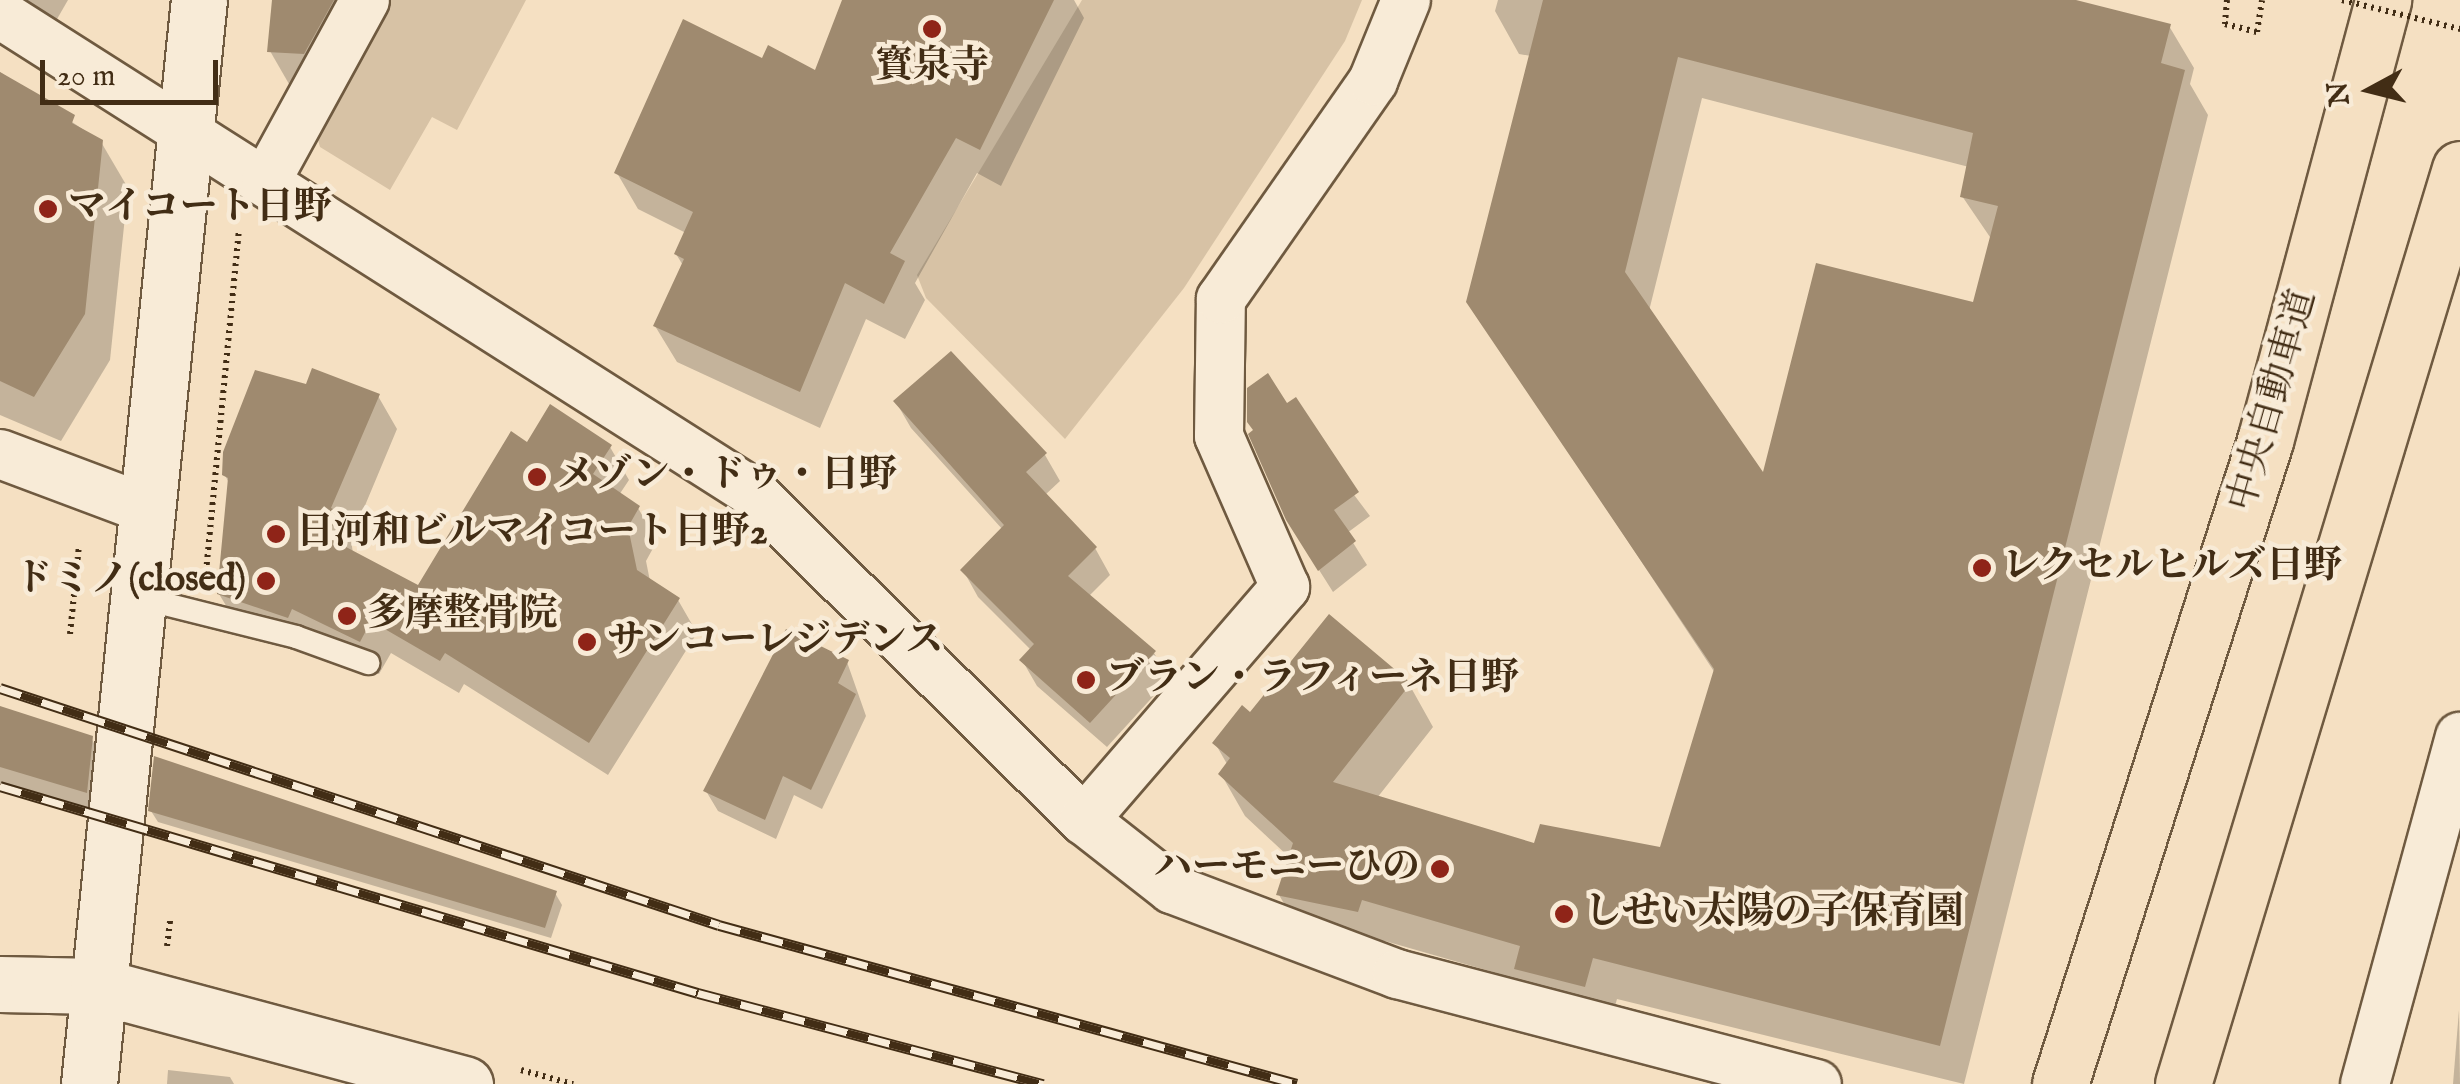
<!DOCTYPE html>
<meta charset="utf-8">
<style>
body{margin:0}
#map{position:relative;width:2460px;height:1084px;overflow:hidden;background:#f5e0c2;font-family:"IM FELL English","Noto Serif JP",serif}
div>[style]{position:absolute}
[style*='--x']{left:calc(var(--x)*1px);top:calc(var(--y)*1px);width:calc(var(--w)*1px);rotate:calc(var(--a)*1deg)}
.green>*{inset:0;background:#d7c2a5}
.shadow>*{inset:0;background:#0003}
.building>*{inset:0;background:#9f8a6f}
.path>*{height:6px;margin-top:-3px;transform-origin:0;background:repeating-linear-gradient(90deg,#422d15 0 2.5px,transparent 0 7.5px)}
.roads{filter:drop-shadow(2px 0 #6f5a40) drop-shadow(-2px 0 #6f5a40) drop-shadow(0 2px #6f5a40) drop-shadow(0 -2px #6f5a40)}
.lane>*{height:22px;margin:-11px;padding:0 11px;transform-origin:11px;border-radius:11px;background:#f8ebd7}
.street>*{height:48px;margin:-24px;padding:0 24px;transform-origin:24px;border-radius:24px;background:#f8ebd7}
.secondary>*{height:55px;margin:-27.5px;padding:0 27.5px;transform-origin:27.5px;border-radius:27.5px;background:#f8ebd7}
.highway>*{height:55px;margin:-27.5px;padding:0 27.5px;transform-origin:27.5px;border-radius:27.5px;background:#f5e0c2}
.rail>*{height:11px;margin-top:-5.5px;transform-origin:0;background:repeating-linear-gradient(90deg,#f8ebd7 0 22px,#422d15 0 44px);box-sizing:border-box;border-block:2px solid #422d15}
.path-bridge>*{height:6px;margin-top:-3px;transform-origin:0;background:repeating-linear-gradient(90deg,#422d15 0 2.5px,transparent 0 7.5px)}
.dots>*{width:28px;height:28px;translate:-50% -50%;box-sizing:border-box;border:5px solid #f8ebd7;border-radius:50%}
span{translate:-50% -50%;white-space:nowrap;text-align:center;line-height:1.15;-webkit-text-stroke:9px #f8ebd7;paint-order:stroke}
.poi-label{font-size:38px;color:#422d15;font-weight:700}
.left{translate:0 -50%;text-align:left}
.right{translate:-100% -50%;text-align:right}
.street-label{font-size:38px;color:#422d15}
.north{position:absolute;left:2320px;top:40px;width:100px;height:100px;-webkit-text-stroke:8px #f8ebd7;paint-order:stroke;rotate:263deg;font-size:28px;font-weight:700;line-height:40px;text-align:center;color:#422d15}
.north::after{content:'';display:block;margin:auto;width:35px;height:45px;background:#422d15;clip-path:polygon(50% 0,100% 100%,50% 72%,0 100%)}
.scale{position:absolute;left:40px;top:60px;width:178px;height:45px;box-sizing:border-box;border:5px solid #422d15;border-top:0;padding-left:12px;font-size:30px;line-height:35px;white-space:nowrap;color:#422d15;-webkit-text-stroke:8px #f8ebd7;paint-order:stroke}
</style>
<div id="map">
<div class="green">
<i style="clip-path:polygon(377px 0,526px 0,457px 130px,432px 117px,390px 190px,320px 147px,312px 119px)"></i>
<i style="clip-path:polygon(1082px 0,1362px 0,1345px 41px,1184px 288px,1065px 439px,926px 298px,917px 275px)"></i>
</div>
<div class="shadow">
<i style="clip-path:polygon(12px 0,68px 0,53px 26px)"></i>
<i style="clip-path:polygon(274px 0,384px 0,323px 86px,289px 84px,270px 51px)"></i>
<i style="clip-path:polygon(845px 0,1074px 0,1084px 18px,1001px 186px,977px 173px,915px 283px,925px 300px,905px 339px,866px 319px,820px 428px,677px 362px,655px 326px,684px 267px,676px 254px,686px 233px,638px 209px,617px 173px,763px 61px,816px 73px)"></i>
<i style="clip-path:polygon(evenodd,1498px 0,2066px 0,2169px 26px,2194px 68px,2190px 84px,2208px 115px,1964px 1084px,1617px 999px,1609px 1028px,1542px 1011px,1524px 981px,1385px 941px,1382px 953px,1304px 937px,1279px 895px,1290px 858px,1245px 816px,1221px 774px,1227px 764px,1215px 743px,1250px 716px,1409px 684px,1433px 727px,1377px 798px,1536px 846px,1662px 850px,1715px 673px,1469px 301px,1531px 56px,1519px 54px,1495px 11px,1498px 0,1702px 98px,1969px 167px,1962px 196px,1992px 240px,1974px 305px,1764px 478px,1649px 311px,1702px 98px)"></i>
<i style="clip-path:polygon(0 72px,101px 142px,128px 188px,110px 360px,61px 441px,0 415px)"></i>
<i style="clip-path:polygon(308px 386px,378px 396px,397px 429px,351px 539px,353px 554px,419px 588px,528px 446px,610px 447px,629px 480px,619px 495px,638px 508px,657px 541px,646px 561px,650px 581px,678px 600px,697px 633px,608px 775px,464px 684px,459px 693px,391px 653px,379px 674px,311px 641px,239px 627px,219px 594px,230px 485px,225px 475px)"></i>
<i style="clip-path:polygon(896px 402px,1045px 455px,1060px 481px,1045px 495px,1095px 548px,1110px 575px,1088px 597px,1154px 653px,1169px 679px,1107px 747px,1037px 686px,1022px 660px,1031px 650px,978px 597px,963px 570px,1003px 530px,911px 428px)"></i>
<i style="clip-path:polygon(1287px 406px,1370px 516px,1347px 533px,1367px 565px,1333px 592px,1302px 543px)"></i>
<i style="clip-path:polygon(847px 662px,866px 716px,822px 809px,794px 795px,776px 839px,718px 811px,706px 791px)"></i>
<i style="clip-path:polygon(0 710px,91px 738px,104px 761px,99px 814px,0 784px)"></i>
<i style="clip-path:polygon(151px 811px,555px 893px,562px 905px,551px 938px,158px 822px)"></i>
<i style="clip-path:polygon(2459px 1010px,2460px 1084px,2453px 1084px)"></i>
<i style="clip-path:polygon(168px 1070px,230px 1077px,234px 1084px,167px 1084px)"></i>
</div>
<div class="building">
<i style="clip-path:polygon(272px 0,334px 0,304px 54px,267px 52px)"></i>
<i style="clip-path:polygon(842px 0,1054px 0,980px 150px,956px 138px,890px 253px,905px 261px,884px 304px,845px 283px,800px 392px,653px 326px,684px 259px,674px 254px,693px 212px,614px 173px,683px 19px,762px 58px,768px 45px,815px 70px)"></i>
<i style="clip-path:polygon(evenodd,1543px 0,2076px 0,2171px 24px,2161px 63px,2185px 70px,1940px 1046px,1593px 958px,1585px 987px,1514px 969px,1520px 946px,1362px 900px,1358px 912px,1276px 895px,1293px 843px,1218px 774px,1230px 758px,1212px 743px,1242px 705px,1250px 712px,1329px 614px,1411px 683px,1333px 782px,1534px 843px,1540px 824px,1660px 847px,1714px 669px,1466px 302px,1543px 0,1678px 57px,1973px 133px,1960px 197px,1998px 206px,1973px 302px,1816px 263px,1763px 472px,1625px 272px,1678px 57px)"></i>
<i style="clip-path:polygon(0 72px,75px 115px,72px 123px,103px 140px,85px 314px,34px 397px,0 381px)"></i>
<i style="clip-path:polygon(951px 351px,1047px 453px,1026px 472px,1097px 547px,1068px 576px,1156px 651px,1090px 723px,1019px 660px,1034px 644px,960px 570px,1004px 525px,893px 401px)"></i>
<i style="clip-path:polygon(312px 368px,380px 394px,331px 508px,339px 512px,327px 537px,418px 585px,511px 431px,527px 442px,550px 404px,612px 445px,593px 474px,640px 506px,628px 527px,637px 570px,680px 598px,589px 743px,445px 653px,440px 661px,371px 621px,360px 642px,292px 609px,288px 618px,217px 594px,228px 478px,222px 475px,223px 452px,255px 370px,306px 384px)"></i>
<i style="clip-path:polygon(1268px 373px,1287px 403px,1296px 397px,1359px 492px,1334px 510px,1356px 541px,1318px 571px,1286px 520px,1248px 434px,1253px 430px,1247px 422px,1247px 388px)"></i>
<i style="clip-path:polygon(786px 629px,849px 660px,838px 683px,856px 694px,811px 790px,783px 776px,765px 820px,703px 791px)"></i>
<i style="clip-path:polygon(0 706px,93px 736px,87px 793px,0 767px)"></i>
<i style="clip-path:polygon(154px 756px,557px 891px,545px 928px,148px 811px)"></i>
</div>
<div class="path">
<i style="--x:2227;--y:0;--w:24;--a:95"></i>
<i style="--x:2225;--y:24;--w:33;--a:14"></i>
<i style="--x:2257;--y:32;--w:32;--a:-81"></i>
<i style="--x:206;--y:572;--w:343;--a:-84.5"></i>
<i style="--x:70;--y:634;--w:88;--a:-84.2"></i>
<i style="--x:167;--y:946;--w:26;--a:-83"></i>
<i style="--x:521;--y:1070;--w:54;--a:15.1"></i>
</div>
<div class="roads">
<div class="lane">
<i style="--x:137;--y:597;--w:164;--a:14.1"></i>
<i style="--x:296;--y:637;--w:77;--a:19.9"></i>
</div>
<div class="street">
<i style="--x:0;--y:14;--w:891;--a:32.44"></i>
<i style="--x:752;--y:492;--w:467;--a:44.7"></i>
<i style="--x:1084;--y:820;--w:112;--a:38.1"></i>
<i style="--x:1172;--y:889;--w:241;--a:20.7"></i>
<i style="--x:1397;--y:974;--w:434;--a:14.7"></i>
<i style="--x:266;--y:181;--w:206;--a:-61.3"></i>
<i style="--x:0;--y:454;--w:156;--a:20.6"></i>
<i style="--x:1084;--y:820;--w:308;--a:-49.2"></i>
<i style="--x:1285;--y:587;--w:165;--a:-113.6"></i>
<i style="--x:1219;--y:436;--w:137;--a:-89.2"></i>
<i style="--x:1221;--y:299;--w:266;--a:-55.1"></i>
<i style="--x:1373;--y:81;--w:87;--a:-67.8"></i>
<i style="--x:2365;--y:1084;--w:360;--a:-74.7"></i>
</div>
<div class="secondary">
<i style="--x:0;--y:984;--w:98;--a:1.2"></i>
<i style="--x:98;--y:986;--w:380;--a:15"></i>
<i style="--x:89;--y:1084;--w:1090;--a:-84.21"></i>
</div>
<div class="highway">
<i style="--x:2060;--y:1084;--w:675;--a:-72.32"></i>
<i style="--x:2265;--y:441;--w:457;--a:-75"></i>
<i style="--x:2183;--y:1084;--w:956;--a:-73.16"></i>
</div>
</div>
<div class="rail">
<i style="--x:0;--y:688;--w:757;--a:18.24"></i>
<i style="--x:719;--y:925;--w:599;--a:15.38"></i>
<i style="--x:0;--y:786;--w:728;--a:16.52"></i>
<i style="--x:698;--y:993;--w:357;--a:14.8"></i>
</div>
<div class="path-bridge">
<i style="--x:2342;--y:0;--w:122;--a:13.8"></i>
</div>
<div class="dots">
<i style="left:932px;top:29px;background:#8f2418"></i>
<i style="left:48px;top:209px;background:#8f2418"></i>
<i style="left:537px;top:477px;background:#8f2418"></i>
<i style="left:276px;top:534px;background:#8f2418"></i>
<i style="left:1982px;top:568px;background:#8f2418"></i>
<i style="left:266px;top:581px;background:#8f2418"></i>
<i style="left:347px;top:616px;background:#8f2418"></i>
<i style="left:587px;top:642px;background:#8f2418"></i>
<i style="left:1086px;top:680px;background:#8f2418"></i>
<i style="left:1440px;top:869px;background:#8f2418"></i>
<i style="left:1564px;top:914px;background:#8f2418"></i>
</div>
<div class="poi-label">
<span style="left:932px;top:68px">寳泉寺</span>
<span class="left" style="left:68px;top:209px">マイコート日野</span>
<span class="left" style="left:557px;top:477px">メゾン・ドゥ・日野</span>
<span class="left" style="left:296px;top:534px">日河和ビルマイコート日野2</span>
<span class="left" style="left:2002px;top:568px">レクセルヒルズ日野</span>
<span class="right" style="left:246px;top:581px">ドミノ(closed)</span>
<span class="left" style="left:367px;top:616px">多摩整骨院</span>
<span class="left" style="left:607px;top:642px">サンコーレジデンス</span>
<span class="left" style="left:1106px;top:680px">ブラン・ラフィーネ日野</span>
<span class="right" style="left:1420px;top:869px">ハーモニーひの</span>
<span class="left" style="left:1584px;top:914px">しせい太陽の子保育園</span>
</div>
<div class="street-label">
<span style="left:2274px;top:401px;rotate:-74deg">中央自動車道</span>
</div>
<div class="north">N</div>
<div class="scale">20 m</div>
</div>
